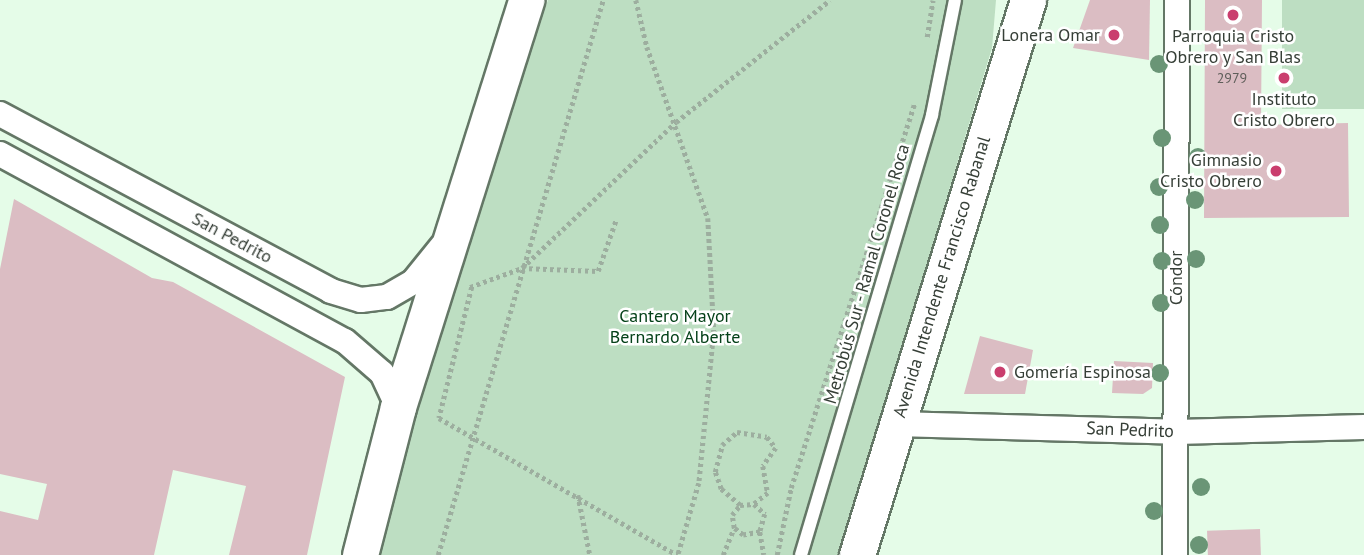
<!DOCTYPE html>
<meta charset="utf-8">
<style>
body{margin:0}
#map{position:relative;width:1364px;height:555px;overflow:hidden;background:#e5fce8;font-family:"PT Sans",sans-serif}
div>[style]{position:absolute}
[style*='--x']{left:calc(var(--x)*1px);top:calc(var(--y)*1px);width:calc(var(--w)*1px);rotate:calc(var(--a)*1deg)}
.green>*{inset:0;background:#bddec2;transform-origin:0 0}
.building>*{inset:0;background:#dbbdc3;transform-origin:0 0}
.path>*{height:4.5px;margin-top:-2.25px;transform-origin:0;background:repeating-linear-gradient(90deg,#9dae9f 0 3.5px,transparent 0 7px)}
.roads{filter:drop-shadow(2px 0 #647766) drop-shadow(-2px 0 #647766) drop-shadow(0 2px #647766) drop-shadow(0 -2px #647766)}
.lane>*{height:12px;margin:-6px;padding:0 6px;transform-origin:6px;border-radius:6px;background:#fff}
.street>*{height:24px;margin:-12px;padding:0 12px;transform-origin:12px;border-radius:12px;background:#fff}
.secondary>*{height:35px;margin:-17.5px;padding:0 17.5px;transform-origin:17.5px;border-radius:17.5px;background:#fff}
.trees>*{width:18px;height:18px;margin:-9px;border-radius:50%;background:#6a9576}
.dots>*{width:19px;height:19px;translate:-50% -50%;box-sizing:border-box;border:4px solid #fff;border-radius:50%}
span{translate:-50% -50%;white-space:nowrap;text-align:center;line-height:1.15;-webkit-text-stroke:5px #fff;paint-order:stroke}
.number-label{font-size:14px;color:#5f5e5a}
.number-label span{-webkit-text-stroke-width:0}
.poi-label{font-size:18px;color:#363f37}
.right{translate:-100% -50%;text-align:right}
.left{translate:0 -50%;text-align:left}
.street-label{font-size:18px;color:#363f37}
.park-label{font-size:18px;color:#054119}
</style>
<div id="map">
<div class="green">
<i style="clip-path:polygon(548px 0,996px 0,992px 48px,839px 555px,375px 555px,435px 287px,464px 253px)"></i>
<i style="left:1282px;top:0;width:82px;height:109px"></i>
</div>
<div class="building">
<i style="clip-path:polygon(1090px 0,1150px 0,1149px 60px,1073px 48px)"></i>
<i style="clip-path:polygon(1205px 0,1262px 0,1261px 125px,1348px 123px,1349px 217px,1204px 218px)"></i>
<i style="clip-path:polygon(14px 199px,152px 278px,173px 282px,345px 377px,307px 555px,229px 555px,246px 486px,173px 470px,154px 555px,0 555px,0 511px,38px 520px,47px 484px,0 474px,0 269px)"></i>
<i style="clip-path:polygon(980px 336px,1033px 350px,1025px 394px,964px 394px)"></i>
<i style="clip-path:polygon(1114px 361px,1153px 363px,1152px 388px,1143px 394px,1112px 393px)"></i>
<i style="left:1260px;top:529px;width:26px;height:53px;rotate:88deg"></i>
</div>
<div class="path">
<i style="--x:636;--y:0;--w:48;--a:76.8"></i>
<i style="--x:647;--y:47;--w:182;--a:70.4"></i>
<i style="--x:708;--y:218;--w:113;--a:87"></i>
<i style="--x:714;--y:331;--w:153;--a:95.6"></i>
<i style="--x:699;--y:483;--w:75;--a:106.3"></i>
<i style="--x:927;--y:37;--w:37;--a:-81"></i>
<i style="--x:522;--y:268;--w:212;--a:-43.5"></i>
<i style="--x:676;--y:122;--w:196;--a:-38.4"></i>
<i style="--x:470;--y:287;--w:55;--a:-20.1"></i>
<i style="--x:522;--y:268;--w:76;--a:2.3"></i>
<i style="--x:598;--y:271;--w:54;--a:-70.6"></i>
<i style="--x:472;--y:287;--w:135;--a:104.1"></i>
<i style="--x:439;--y:418;--w:275;--a:29.9"></i>
<i style="--x:578;--y:495;--w:61;--a:78.7"></i>
<i style="--x:740;--y:505;--w:25;--a:-140"></i>
<i style="--x:721;--y:489;--w:18;--a:-109"></i>
<i style="--x:715;--y:472;--w:28;--a:-75"></i>
<i style="--x:722;--y:445;--w:20;--a:-41"></i>
<i style="--x:737;--y:432;--w:30;--a:9"></i>
<i style="--x:767;--y:437;--w:14;--a:51"></i>
<i style="--x:776;--y:448;--w:22;--a:126"></i>
<i style="--x:763;--y:466;--w:27;--a:80"></i>
<i style="--x:768;--y:493;--w:18;--a:142"></i>
<i style="--x:760;--y:532;--w:17;--a:170"></i>
<i style="--x:743;--y:535;--w:11;--a:-142"></i>
<i style="--x:734;--y:528;--w:13;--a:-99"></i>
<i style="--x:732;--y:515;--w:13;--a:-51"></i>
<i style="--x:740;--y:505;--w:14;--a:-4"></i>
<i style="--x:754;--y:504;--w:15;--a:42"></i>
<i style="--x:765;--y:514;--w:19;--a:106"></i>
<i style="--x:760;--y:532;--w:23;--a:80"></i>
<i style="--x:438;--y:555;--w:579;--a:-73.44"></i>
<i style="--x:723;--y:555;--w:29;--a:-68"></i>
<i style="--x:777;--y:555;--w:68;--a:-78.2"></i>
<i style="--x:791;--y:488;--w:403;--a:-72.2"></i>
</div>
<div class="roads">
<div class="lane">
<i style="--x:801;--y:555;--w:459;--a:-73.4"></i>
<i style="--x:932;--y:115;--w:117;--a:-78.7"></i>
</div>
<div class="street">
<i style="--x:0;--y:114;--w:375;--a:28.1"></i>
<i style="--x:331;--y:291;--w:31;--a:17"></i>
<i style="--x:361;--y:300;--w:26;--a:-7"></i>
<i style="--x:387;--y:297;--w:30;--a:-30"></i>
<i style="--x:413;--y:282;--w:46;--a:-51.1"></i>
<i style="--x:0;--y:154;--w:392;--a:28.5"></i>
<i style="--x:345;--y:341;--w:49;--a:40.9"></i>
<i style="--x:382;--y:373;--w:38;--a:65"></i>
<i style="--x:896;--y:424;--w:280;--a:1.6"></i>
<i style="--x:1176;--y:432;--w:188;--a:-1.5"></i>
<i style="--x:1175;--y:555;--w:555;--a:-89.79"></i>
</div>
<div class="secondary">
<i style="--x:360;--y:555;--w:153;--a:-75.6"></i>
<i style="--x:398;--y:407;--w:427;--a:-72.5"></i>
<i style="--x:857;--y:555;--w:581;--a:-72.88"></i>
</div>
</div>
<div class="trees">
<i style="left:1159px;top:64px"></i>
<i style="left:1162px;top:138px"></i>
<i style="left:1198px;top:157px"></i>
<i style="left:1159px;top:187px"></i>
<i style="left:1195px;top:200px"></i>
<i style="left:1160px;top:225px"></i>
<i style="left:1196px;top:259px"></i>
<i style="left:1162px;top:261px"></i>
<i style="left:1161px;top:303px"></i>
<i style="left:1160px;top:373px"></i>
<i style="left:1201px;top:487px"></i>
<i style="left:1154px;top:511px"></i>
<i style="left:1199px;top:545px"></i>
</div>
<div class="dots">
<i style="left:1233px;top:15px;background:#ca3e6e"></i>
<i style="left:1114px;top:35px;background:#ca3e6e"></i>
<i style="left:1284px;top:78px;background:#ca3e6e"></i>
<i style="left:1276px;top:171px;background:#ca3e6e"></i>
<i style="left:1000px;top:372px;background:#ca3e6e"></i>
</div>
<div class="number-label">
<span style="left:1232px;top:78px">2979</span>
</div>
<div class="poi-label">
<span class="right" style="left:1100px;top:35px">Lonera Omar</span>
<span style="left:1233px;top:47px">Parroquia Cristo<br>Obrero y San Blas</span>
<span style="left:1284px;top:110px">Instituto<br>Cristo Obrero</span>
<span class="right" style="left:1262px;top:171px">Gimnasio<br>Cristo Obrero</span>
<span class="left" style="left:1014px;top:372px">Gomería Espinosa</span>
</div>
<div class="street-label">
<span style="left:232px;top:238px;rotate:28deg">San Pedrito</span>
<span style="left:867px;top:274px;rotate:-74deg">Metrobús Sur - Ramal Coronel Roca</span>
<span style="left:942px;top:277px;rotate:-73deg">Avenida Intendente Francisco Rabanal</span>
<span style="left:1176px;top:278px;rotate:-90deg">Cóndor</span>
<span style="left:1130px;top:430px;rotate:2deg">San Pedrito</span>
</div>
<div class="park-label">
<span style="left:675px;top:327px">Cantero Mayor<br>Bernardo Alberte</span>
</div>
</div>
